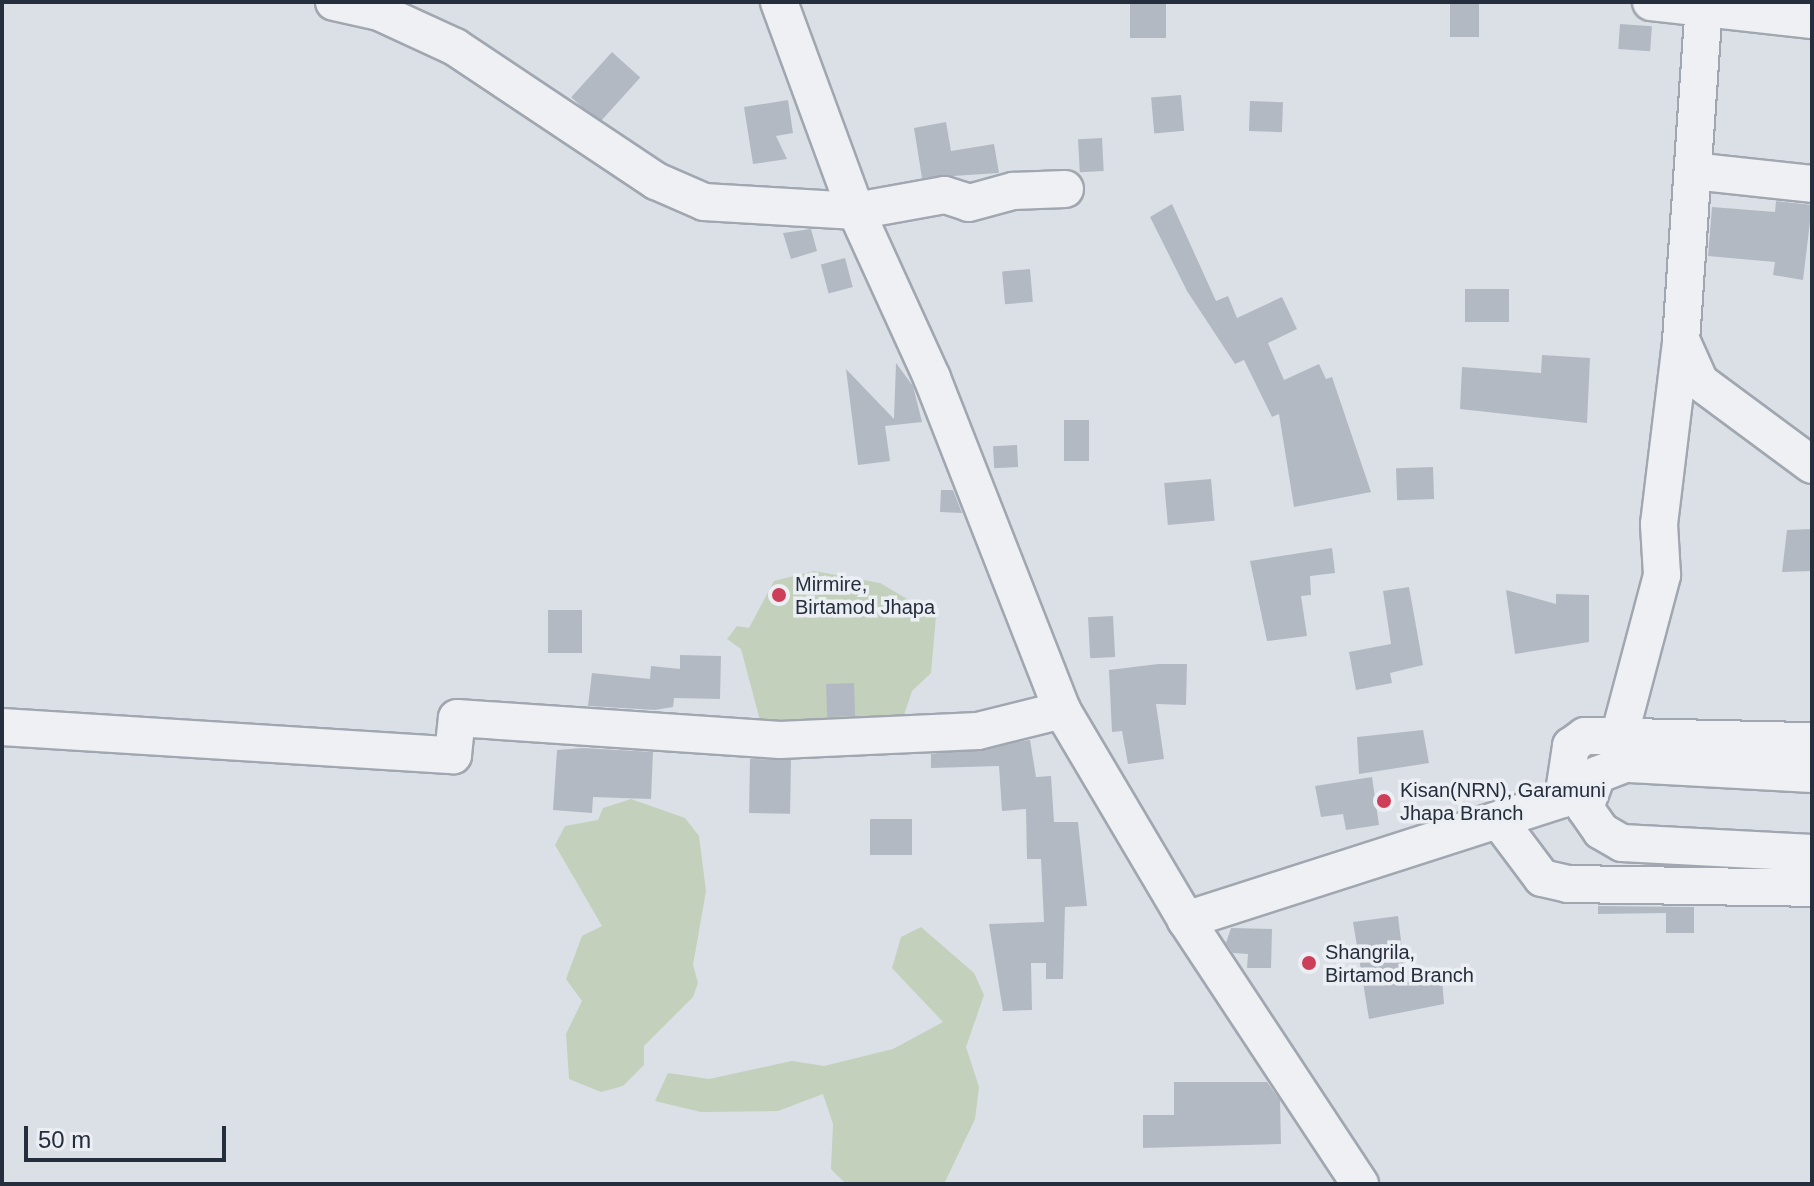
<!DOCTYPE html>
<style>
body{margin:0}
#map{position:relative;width:1814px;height:1186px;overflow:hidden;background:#dbe0e6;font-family:Arial,sans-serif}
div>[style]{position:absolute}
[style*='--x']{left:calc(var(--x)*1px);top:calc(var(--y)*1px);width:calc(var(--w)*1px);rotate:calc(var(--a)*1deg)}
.green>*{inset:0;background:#c2d0bc}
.building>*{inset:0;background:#b3b9c3;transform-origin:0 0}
.roads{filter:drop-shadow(2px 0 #a1a7b0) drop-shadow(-2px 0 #a1a7b0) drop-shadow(0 2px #a1a7b0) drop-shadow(0 -2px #a1a7b0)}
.minor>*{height:36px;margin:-18px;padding:0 18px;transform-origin:18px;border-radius:18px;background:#eef0f4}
.dots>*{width:22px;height:22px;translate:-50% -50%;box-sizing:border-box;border:4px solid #ebeff4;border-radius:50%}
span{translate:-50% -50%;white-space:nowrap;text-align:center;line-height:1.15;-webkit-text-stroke:7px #ebeff4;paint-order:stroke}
.poi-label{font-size:20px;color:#252e3c}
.left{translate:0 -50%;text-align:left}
.frame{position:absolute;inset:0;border:4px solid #252e3c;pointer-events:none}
.scale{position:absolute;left:24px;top:1126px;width:202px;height:36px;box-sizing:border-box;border:4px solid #252e3c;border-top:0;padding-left:10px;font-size:24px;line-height:28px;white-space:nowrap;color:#252e3c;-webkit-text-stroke:6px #ebeff4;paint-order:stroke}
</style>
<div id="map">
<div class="green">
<i style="clip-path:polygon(814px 571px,880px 583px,936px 616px,931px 673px,912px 691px,902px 721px,761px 724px,741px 649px,727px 639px,737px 626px,749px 628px,774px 581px)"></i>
<i style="clip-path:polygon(631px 799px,685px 818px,699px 836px,706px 891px,693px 965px,698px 983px,693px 997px,644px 1046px,644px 1065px,623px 1086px,601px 1092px,569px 1079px,566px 1034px,582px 1001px,566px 979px,582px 936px,602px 926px,555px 845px,565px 826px,598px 820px,603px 808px)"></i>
<i style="clip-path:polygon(921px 927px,974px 973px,984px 995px,966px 1047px,979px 1087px,975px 1119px,944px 1184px,846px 1184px,831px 1169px,833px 1124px,823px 1094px,778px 1111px,701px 1112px,655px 1101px,668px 1073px,709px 1079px,792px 1061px,824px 1066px,893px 1049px,943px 1022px,892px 968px,901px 937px)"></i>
</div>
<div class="building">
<i style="left:1130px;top:2px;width:36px;height:36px"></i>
<i style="left:1450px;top:2px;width:29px;height:35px"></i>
<i style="left:1620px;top:24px;width:32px;height:25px;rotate:4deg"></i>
<i style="left:612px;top:52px;width:38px;height:61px;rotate:42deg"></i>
<i style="left:1181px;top:95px;width:36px;height:30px;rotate:85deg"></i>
<i style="clip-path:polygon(788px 100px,793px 133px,776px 136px,787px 159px,753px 164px,744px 107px)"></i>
<i style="left:1250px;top:101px;width:33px;height:30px;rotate:2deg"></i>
<i style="clip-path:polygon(946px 122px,951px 151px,994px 144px,999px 173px,922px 178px,914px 128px)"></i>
<i style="left:1102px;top:138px;width:33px;height:24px;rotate:87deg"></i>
<i style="clip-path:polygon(1776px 201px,1812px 205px,1803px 280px,1773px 275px,1775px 262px,1708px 256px,1712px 207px,1775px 212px)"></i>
<i style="clip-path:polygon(1172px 204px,1216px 301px,1228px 296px,1237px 318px,1282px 297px,1297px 329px,1268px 343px,1284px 380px,1319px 364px,1326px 379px,1332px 377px,1371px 492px,1294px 507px,1279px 414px,1272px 417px,1244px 360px,1235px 364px,1187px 291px,1150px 217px)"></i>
<i style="clip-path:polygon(811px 229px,817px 251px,791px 259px,783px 233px)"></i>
<i style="left:845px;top:258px;width:30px;height:25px;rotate:75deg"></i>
<i style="left:1030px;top:269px;width:33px;height:28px;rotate:85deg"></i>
<i style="left:1509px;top:289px;width:33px;height:44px;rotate:90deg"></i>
<i style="clip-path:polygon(1542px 355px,1590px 358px,1587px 423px,1460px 409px,1462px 367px,1541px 373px)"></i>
<i style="clip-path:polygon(896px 363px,913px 386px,922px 422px,885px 426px,890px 461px,858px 465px,846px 369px,894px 419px)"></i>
<i style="left:1064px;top:420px;width:25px;height:41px"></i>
<i style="left:1017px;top:445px;width:22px;height:24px;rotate:87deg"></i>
<i style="left:1433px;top:467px;width:32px;height:37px;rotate:88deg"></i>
<i style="left:1211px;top:479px;width:42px;height:47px;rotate:85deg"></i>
<i style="clip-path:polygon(941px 490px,953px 490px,962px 513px,940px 512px)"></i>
<i style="clip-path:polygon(1812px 529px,1812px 571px,1782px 572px,1787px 530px)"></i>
<i style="clip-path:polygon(1332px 548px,1335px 573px,1310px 576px,1311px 595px,1301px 596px,1307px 636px,1267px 641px,1250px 561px)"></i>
<i style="clip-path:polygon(1409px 587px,1423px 665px,1390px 673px,1392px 683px,1356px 690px,1349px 652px,1391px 644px,1383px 591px)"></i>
<i style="clip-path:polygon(1506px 590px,1556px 604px,1556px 594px,1589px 595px,1589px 642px,1515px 654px)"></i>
<i style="left:548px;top:610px;width:34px;height:43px"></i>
<i style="left:1113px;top:616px;width:41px;height:25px;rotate:87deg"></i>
<i style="clip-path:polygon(680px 655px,721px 656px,720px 699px,674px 698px,673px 707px,655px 710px,588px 706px,592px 673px,650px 679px,651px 666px,680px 669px)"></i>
<i style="clip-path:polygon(1158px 664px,1187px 664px,1186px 705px,1156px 704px,1164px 759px,1128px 764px,1122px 731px,1112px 732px,1109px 670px)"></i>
<i style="left:854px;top:683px;width:33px;height:28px;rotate:88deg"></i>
<i style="clip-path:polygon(1423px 730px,1429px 763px,1359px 774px,1357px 737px)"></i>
<i style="clip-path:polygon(1030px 740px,1036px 777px,1051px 776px,1054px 822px,1078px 822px,1087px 906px,1065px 907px,1063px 979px,1046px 979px,1046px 963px,1031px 963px,1032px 1010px,1003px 1011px,989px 924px,1044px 922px,1041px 859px,1027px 859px,1026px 809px,1002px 811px,999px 766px,931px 768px,931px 754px)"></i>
<i style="clip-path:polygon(583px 748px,653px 752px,651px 799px,593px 797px,592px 813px,553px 810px,557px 750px)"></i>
<i style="left:750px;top:759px;width:41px;height:54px;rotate:1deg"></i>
<i style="clip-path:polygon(1372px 777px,1379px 825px,1346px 830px,1343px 814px,1321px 817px,1315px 786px)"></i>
<i style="left:870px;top:819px;width:42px;height:36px"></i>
<i style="clip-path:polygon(1598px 906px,1694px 907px,1694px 933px,1666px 933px,1666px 913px,1598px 914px)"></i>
<i style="clip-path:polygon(1398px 916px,1406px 982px,1442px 979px,1444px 1004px,1369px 1019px,1353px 922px)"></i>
<i style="clip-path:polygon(1231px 928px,1272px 929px,1271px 968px,1247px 968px,1248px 954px,1233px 953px,1226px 943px)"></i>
<i style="clip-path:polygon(1174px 1082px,1267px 1082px,1280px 1100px,1281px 1144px,1143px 1148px,1143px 1115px,1174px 1115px)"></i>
</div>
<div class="roads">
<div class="minor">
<i style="--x:334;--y:2;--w:46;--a:12.5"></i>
<i style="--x:379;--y:12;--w:84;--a:24.7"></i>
<i style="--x:455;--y:47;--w:242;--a:33.7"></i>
<i style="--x:656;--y:181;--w:52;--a:23.6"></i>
<i style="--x:704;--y:202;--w:152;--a:3.4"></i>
<i style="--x:856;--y:211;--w:90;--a:-10.2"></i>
<i style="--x:945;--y:195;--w:25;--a:18"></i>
<i style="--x:969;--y:203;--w:46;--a:-15.3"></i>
<i style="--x:1013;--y:191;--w:52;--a:-2.2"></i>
<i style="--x:779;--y:2;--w:223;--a:69.8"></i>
<i style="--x:856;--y:211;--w:183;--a:65.5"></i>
<i style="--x:932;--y:378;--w:357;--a:68.6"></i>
<i style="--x:1062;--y:710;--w:244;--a:59.4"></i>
<i style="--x:1186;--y:920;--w:316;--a:56.6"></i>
<i style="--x:1651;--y:2;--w:162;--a:6.4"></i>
<i style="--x:1693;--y:171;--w:120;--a:6.2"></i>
<i style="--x:1682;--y:342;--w:44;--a:65.8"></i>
<i style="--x:1700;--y:382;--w:139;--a:36.5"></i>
<i style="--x:2;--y:727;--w:452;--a:3.6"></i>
<i style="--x:453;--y:755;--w:37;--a:-84"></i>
<i style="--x:457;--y:718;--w:324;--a:3.9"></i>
<i style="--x:780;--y:740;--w:198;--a:-2.6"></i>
<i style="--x:978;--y:731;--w:87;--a:-14"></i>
<i style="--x:1619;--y:737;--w:168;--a:-75.1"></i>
<i style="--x:1662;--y:575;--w:51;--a:-93.4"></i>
<i style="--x:1659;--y:524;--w:184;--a:-83.1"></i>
<i style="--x:1681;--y:341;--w:335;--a:-86.1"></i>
<i style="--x:1812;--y:774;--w:187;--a:-176.9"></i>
<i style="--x:1625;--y:764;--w:30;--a:159"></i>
<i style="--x:1597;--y:775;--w:35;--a:110"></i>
<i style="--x:1585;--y:808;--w:28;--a:55"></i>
<i style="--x:1601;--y:831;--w:24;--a:30"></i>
<i style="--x:1622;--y:843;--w:190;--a:3"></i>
<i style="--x:1500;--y:822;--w:70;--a:53.1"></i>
<i style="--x:1542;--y:878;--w:27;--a:13"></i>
<i style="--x:1568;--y:884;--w:244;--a:0.9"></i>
<i style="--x:1186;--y:920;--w:396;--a:-17.8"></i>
<i style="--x:1563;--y:799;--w:54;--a:-81.4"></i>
<i style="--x:1571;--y:746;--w:17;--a:-36"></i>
<i style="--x:1585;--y:736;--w:227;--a:1.3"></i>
</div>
</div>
<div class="dots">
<i style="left:779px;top:595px;background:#cd3e59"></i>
<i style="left:1384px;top:801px;background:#cd3e59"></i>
<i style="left:1309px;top:963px;background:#cd3e59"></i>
</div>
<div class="poi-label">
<span class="left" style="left:795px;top:596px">Mirmire,<br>Birtamod Jhapa</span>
<span class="left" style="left:1400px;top:802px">Kisan(NRN), Garamuni<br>Jhapa Branch</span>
<span class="left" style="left:1325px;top:964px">Shangrila,<br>Birtamod Branch</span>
</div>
<div class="frame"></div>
<div class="scale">50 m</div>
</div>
